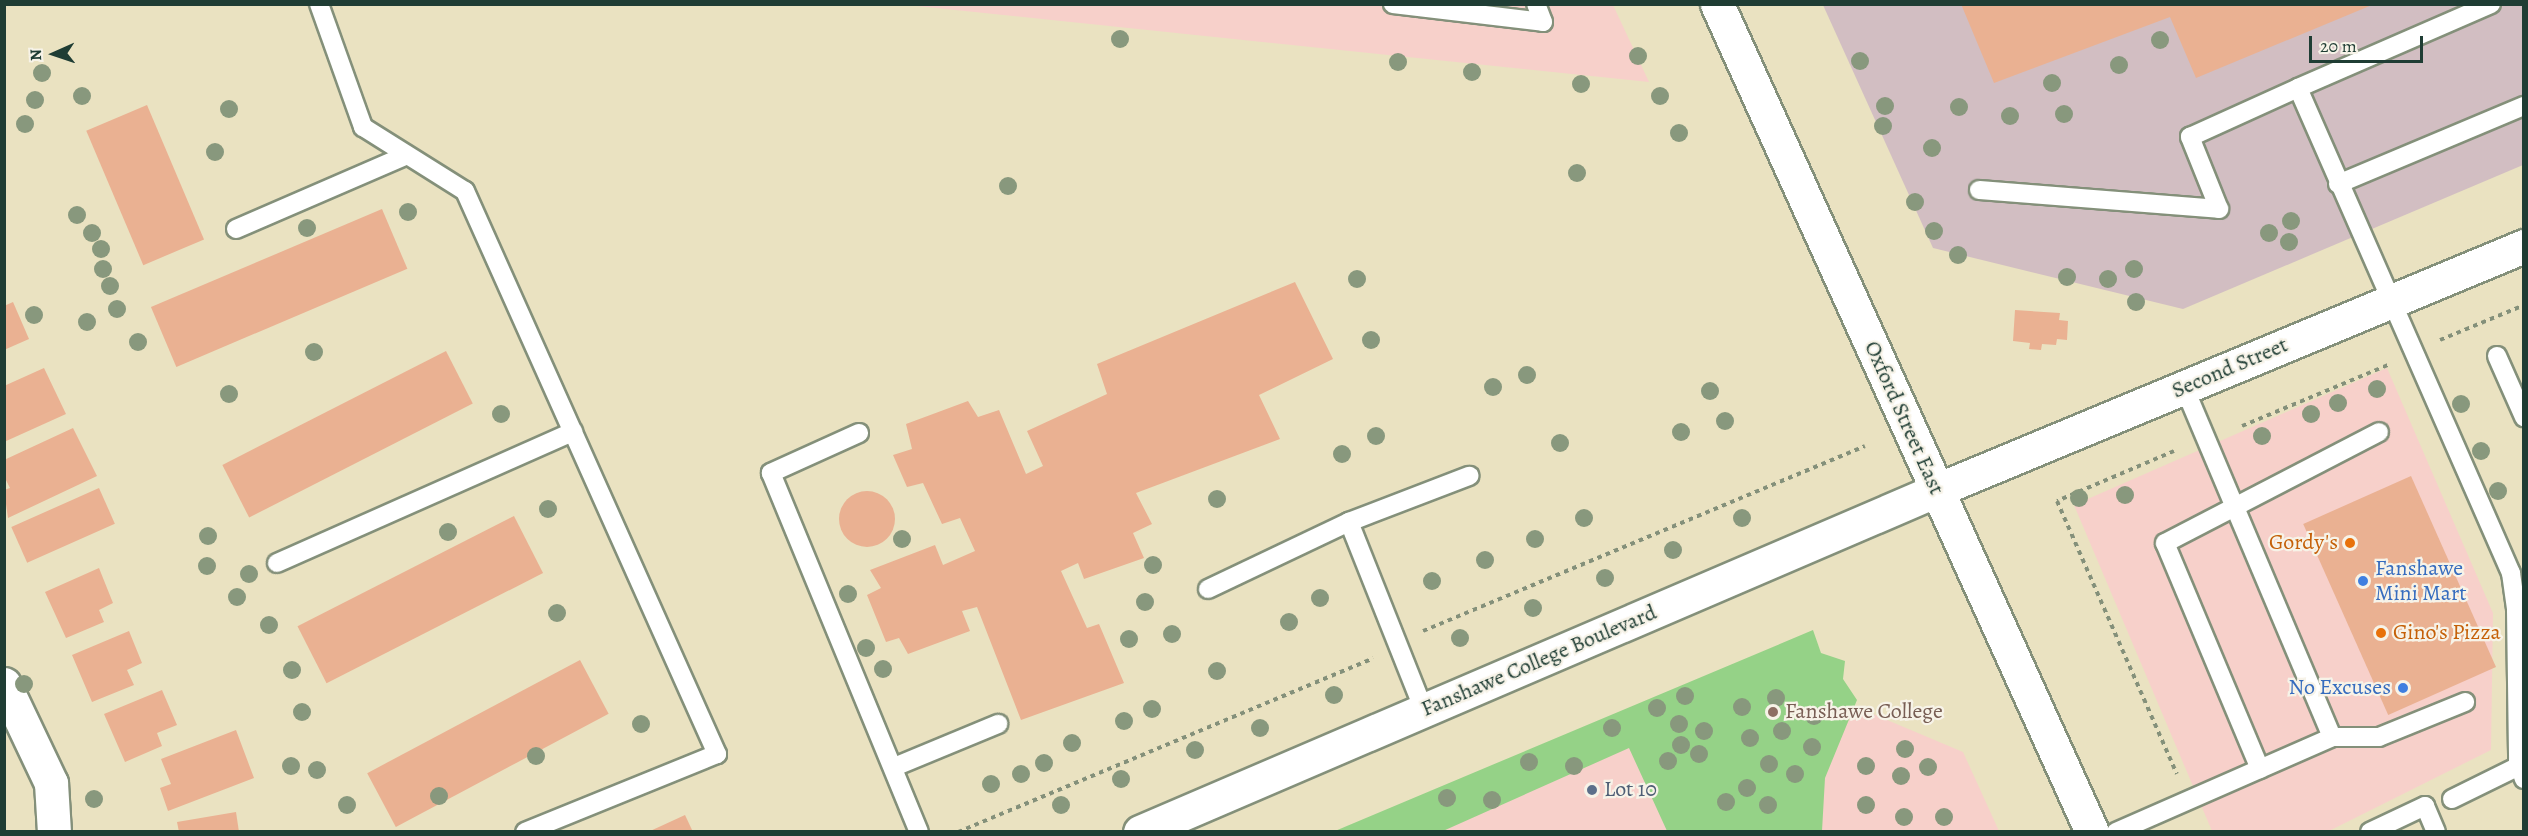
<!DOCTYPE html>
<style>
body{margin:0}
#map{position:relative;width:2528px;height:836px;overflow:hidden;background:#eae2c1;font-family:Alegreya,serif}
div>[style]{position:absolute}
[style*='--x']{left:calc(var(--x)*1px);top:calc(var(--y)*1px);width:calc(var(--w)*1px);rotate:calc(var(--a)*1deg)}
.built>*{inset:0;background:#f7d0ca}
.industrial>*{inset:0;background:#d2bec2}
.green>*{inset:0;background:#95d287}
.building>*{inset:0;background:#eab192;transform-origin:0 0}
.round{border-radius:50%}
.path>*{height:4px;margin-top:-2px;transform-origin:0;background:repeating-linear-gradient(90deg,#84907a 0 4.5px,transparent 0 9px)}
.roads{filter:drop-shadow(2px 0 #84907a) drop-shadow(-2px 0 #84907a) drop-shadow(0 2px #84907a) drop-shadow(0 -2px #84907a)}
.service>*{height:18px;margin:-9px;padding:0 9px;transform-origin:9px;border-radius:9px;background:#fff}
.minor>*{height:33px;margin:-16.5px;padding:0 16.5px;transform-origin:16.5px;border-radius:16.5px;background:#fff}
.tertiary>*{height:33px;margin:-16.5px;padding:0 16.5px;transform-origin:16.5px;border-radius:16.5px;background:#fff}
.secondary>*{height:33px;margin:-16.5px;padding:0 16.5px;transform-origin:16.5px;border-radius:16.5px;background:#fff}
.trees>*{width:18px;height:18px;margin:-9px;border-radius:50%;background:#88987d}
.dots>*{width:16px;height:16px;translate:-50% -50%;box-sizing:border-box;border:3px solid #f7f3e8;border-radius:50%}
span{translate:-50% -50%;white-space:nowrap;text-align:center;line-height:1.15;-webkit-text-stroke:4.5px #f7f3e8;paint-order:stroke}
.street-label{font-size:22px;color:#1f3d34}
.food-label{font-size:22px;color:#c56008}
.right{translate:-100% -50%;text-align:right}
.left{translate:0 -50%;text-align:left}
.shop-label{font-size:22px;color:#366cbe}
.education-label{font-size:22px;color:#785e54}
.service-label{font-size:22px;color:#4e5e75}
.frame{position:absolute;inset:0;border:6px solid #1f3d34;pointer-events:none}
.north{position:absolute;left:24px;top:24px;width:60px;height:60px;-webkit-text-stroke:4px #f7f3e8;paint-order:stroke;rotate:267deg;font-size:16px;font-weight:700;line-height:24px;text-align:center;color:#1f3d34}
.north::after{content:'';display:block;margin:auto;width:21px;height:27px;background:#1f3d34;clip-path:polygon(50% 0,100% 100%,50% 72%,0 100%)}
.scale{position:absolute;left:2309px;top:36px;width:114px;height:27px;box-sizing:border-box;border:3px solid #1f3d34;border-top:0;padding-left:8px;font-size:18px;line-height:21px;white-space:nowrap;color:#1f3d34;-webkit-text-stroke:4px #f7f3e8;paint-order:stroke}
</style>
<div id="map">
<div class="built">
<i style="clip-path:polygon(907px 5px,1613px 5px,1649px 82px)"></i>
<i style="clip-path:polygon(2387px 368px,2493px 613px,2491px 750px,2329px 831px,2212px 831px,2074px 505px)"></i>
<i style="clip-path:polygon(1773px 672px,1963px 752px,1999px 831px,1394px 832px)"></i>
</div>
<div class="industrial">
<i style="clip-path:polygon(1823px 5px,2523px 5px,2523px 165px,2183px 309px,1933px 248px)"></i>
</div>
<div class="green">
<i style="clip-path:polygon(1813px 630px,1821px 653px,1845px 661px,1843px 679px,1857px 700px,1825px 778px,1822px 831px,1667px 831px,1629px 748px,1443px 831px,1335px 831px)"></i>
</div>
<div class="building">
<i style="clip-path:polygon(1961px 4px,2372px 4px,2372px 5px,2196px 78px,2170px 17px,1994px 83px)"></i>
<i style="left:147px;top:105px;width:146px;height:66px;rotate:67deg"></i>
<i style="left:382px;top:209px;width:65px;height:251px;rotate:67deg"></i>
<i style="clip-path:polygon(1295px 282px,1333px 359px,1259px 395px,1280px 439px,1136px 493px,1152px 524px,1133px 533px,1144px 558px,1084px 579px,1078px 563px,1061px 571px,1087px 628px,1099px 624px,1124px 683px,1021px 720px,977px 607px,962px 611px,970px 631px,908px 654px,899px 638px,886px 642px,867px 595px,881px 588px,870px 570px,935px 545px,943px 565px,975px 551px,960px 518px,942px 524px,923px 483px,907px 487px,893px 455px,912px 449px,906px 424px,968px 401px,978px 417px,999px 410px,1026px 474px,1043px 466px,1027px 431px,1107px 394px,1097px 364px)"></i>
<i style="clip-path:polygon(13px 302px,29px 339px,4px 350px,4px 306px)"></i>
<i style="clip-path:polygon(2015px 310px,2060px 313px,2059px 320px,2068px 321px,2067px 340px,2057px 339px,2056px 345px,2042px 344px,2041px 350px,2029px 349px,2030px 343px,2013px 341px)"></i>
<i style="left:446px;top:351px;width:59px;height:251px;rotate:63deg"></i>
<i style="clip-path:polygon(44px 368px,66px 414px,4px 442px,4px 386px)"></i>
<i style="clip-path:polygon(73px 428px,97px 476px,8px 518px,4px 490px,10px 488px,4px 476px,4px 460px)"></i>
<i style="left:2411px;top:476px;width:209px;height:118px;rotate:66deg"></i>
<i style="left:99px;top:488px;width:39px;height:96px;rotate:66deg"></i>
<i class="round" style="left:839px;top:491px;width:56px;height:56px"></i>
<i style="left:514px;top:516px;width:64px;height:243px;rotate:63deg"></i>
<i style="clip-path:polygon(99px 568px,113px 603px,99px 610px,104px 622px,66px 638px,45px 592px)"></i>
<i style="clip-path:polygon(129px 631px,142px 663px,127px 670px,134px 685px,92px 702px,72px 655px)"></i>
<i style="left:580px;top:660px;width:61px;height:241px;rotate:62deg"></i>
<i style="clip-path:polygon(162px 690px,177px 725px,157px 733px,162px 746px,125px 762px,104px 714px)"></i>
<i style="clip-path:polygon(236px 730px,254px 778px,168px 811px,160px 788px,171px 784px,161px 759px)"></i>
<i style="clip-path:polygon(236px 812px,239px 832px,179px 832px,177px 822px)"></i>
<i style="clip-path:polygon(685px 815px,693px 832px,648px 832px)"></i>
</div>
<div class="path">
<i style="--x:2440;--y:340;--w:91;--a:-22.6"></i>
<i style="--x:2242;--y:426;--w:160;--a:-22.7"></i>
<i style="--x:2174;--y:451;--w:127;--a:156.9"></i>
<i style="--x:2057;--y:501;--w:298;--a:66.3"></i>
<i style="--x:1423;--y:631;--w:479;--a:-22.7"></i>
<i style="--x:958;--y:832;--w:450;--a:-22.7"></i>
</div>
<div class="roads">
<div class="service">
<i style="--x:319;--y:4;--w:131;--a:70.3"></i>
<i style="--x:363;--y:127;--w:120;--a:32.1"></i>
<i style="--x:465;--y:191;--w:617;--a:65.89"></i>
<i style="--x:717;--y:754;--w:207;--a:157.9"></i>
<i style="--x:1393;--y:4;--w:151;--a:6.8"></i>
<i style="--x:1543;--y:22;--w:19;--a:-111"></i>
<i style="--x:2491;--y:4;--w:210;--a:156.5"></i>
<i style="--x:2298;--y:88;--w:530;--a:66.29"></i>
<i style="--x:2511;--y:573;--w:37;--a:82"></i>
<i style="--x:2516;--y:610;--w:151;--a:89.2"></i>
<i style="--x:2518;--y:761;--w:19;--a:72"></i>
<i style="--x:2338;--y:184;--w:202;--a:-22.8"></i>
<i style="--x:1979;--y:190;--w:241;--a:4.5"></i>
<i style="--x:2219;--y:209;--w:78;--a:-111.9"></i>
<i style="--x:2190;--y:137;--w:119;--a:-24.4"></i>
<i style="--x:236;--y:229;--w:186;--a:-23.4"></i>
<i style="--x:2497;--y:356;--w:67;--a:66.1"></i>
<i style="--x:859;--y:433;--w:97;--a:155.6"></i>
<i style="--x:771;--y:473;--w:388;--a:67.6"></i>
<i style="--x:1349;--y:522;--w:202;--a:68.3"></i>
<i style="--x:277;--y:563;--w:324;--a:-23.9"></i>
<i style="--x:1208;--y:589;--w:156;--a:-25.4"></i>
<i style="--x:1349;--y:522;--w:129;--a:-21"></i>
<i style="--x:2332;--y:737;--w:47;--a:0"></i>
<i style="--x:2379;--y:737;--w:93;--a:-22.1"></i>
<i style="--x:894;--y:767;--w:113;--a:-22.5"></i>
<i style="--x:2260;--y:769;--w:245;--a:-112.8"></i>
<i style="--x:2165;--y:543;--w:241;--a:-27.4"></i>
<i style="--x:2452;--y:799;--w:75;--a:-26.2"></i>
<i style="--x:2116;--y:832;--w:236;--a:-23.7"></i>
<i style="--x:2332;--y:737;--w:380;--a:-112.9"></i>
<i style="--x:2370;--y:832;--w:61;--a:-25.3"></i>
<i style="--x:2425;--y:806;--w:28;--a:67"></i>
</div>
<div class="minor">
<i style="--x:4;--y:684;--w:110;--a:64.6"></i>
<i style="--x:51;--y:783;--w:49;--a:86.5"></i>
</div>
<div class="tertiary">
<i style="--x:1140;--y:832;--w:867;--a:-23.22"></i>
<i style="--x:1937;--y:490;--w:636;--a:-22.57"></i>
</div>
<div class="secondary">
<i style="--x:1717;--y:4;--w:909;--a:65.63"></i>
</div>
</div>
<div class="trees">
<i style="left:1120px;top:39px"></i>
<i style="left:2160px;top:40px"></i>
<i style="left:1638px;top:56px"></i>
<i style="left:1860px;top:61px"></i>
<i style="left:1398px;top:62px"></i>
<i style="left:2119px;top:65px"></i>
<i style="left:1472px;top:72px"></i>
<i style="left:42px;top:73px"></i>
<i style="left:2052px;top:83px"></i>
<i style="left:1581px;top:84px"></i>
<i style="left:82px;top:96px"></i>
<i style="left:1660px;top:96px"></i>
<i style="left:35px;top:100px"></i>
<i style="left:1885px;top:106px"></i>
<i style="left:1959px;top:107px"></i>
<i style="left:229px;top:109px"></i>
<i style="left:2064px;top:114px"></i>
<i style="left:2010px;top:116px"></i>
<i style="left:25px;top:124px"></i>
<i style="left:1883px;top:126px"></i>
<i style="left:1679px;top:133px"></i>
<i style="left:1932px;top:148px"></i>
<i style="left:215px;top:152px"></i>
<i style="left:1577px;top:173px"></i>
<i style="left:1008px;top:186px"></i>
<i style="left:1915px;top:202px"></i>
<i style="left:408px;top:212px"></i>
<i style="left:77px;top:215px"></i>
<i style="left:2291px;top:221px"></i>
<i style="left:307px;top:228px"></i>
<i style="left:1934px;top:231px"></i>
<i style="left:92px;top:233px"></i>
<i style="left:2269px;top:233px"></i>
<i style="left:2289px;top:242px"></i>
<i style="left:101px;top:249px"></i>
<i style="left:1958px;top:255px"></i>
<i style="left:103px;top:269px"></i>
<i style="left:2134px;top:269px"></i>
<i style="left:2067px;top:277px"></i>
<i style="left:1357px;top:279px"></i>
<i style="left:2108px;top:279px"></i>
<i style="left:110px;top:286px"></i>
<i style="left:2136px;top:302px"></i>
<i style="left:117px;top:309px"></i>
<i style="left:34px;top:315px"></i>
<i style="left:87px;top:322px"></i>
<i style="left:1371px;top:340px"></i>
<i style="left:138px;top:342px"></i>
<i style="left:314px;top:352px"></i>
<i style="left:1527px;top:375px"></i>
<i style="left:1493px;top:387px"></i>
<i style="left:2377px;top:389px"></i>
<i style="left:1710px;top:391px"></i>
<i style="left:229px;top:394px"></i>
<i style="left:2338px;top:403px"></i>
<i style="left:2461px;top:404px"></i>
<i style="left:501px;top:414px"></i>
<i style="left:2311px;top:414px"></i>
<i style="left:1725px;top:421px"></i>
<i style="left:1681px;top:432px"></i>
<i style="left:1376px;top:436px"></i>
<i style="left:2262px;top:436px"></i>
<i style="left:1560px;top:443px"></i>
<i style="left:2481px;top:451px"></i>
<i style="left:1342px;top:454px"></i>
<i style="left:2498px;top:491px"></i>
<i style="left:2125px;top:495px"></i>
<i style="left:2079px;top:498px"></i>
<i style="left:1217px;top:499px"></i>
<i style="left:548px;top:509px"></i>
<i style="left:1584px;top:518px"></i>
<i style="left:1742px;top:518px"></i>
<i style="left:448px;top:532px"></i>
<i style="left:208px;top:536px"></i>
<i style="left:902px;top:539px"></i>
<i style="left:1535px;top:539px"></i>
<i style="left:1673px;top:550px"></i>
<i style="left:1485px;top:560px"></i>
<i style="left:1153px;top:565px"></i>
<i style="left:207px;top:566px"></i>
<i style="left:249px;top:574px"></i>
<i style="left:1605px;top:578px"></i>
<i style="left:1432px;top:581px"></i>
<i style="left:848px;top:594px"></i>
<i style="left:237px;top:597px"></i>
<i style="left:1320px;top:598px"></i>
<i style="left:1145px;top:602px"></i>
<i style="left:1533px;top:608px"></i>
<i style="left:557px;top:613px"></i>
<i style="left:1289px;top:622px"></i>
<i style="left:269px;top:625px"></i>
<i style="left:1172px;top:634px"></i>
<i style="left:1460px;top:638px"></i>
<i style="left:1129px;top:639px"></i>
<i style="left:866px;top:648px"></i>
<i style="left:883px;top:669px"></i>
<i style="left:292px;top:670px"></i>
<i style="left:1217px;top:671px"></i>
<i style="left:24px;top:684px"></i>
<i style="left:1334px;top:695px"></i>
<i style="left:1685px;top:696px"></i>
<i style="left:1776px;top:698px"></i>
<i style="left:1742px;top:707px"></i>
<i style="left:1657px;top:708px"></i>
<i style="left:1152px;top:709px"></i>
<i style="left:302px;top:712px"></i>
<i style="left:1814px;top:716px"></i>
<i style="left:1124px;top:721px"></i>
<i style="left:641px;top:724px"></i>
<i style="left:1679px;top:724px"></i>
<i style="left:1260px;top:728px"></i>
<i style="left:1612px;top:728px"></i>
<i style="left:1704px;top:731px"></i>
<i style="left:1782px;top:731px"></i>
<i style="left:1750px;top:738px"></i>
<i style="left:1072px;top:743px"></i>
<i style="left:1681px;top:745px"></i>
<i style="left:1812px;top:747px"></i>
<i style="left:1905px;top:749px"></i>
<i style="left:1195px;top:750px"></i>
<i style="left:1699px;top:754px"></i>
<i style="left:536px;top:756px"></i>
<i style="left:1668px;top:761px"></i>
<i style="left:1529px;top:762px"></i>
<i style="left:1044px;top:763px"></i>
<i style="left:1769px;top:764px"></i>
<i style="left:291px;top:766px"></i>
<i style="left:1574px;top:766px"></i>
<i style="left:1866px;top:766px"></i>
<i style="left:1928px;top:767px"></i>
<i style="left:317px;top:770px"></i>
<i style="left:1021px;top:774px"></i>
<i style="left:1795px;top:774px"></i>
<i style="left:1901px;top:776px"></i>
<i style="left:1121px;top:779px"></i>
<i style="left:991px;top:784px"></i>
<i style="left:1747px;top:788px"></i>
<i style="left:439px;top:796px"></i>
<i style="left:1447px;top:798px"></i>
<i style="left:94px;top:799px"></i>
<i style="left:1492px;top:800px"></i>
<i style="left:1726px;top:802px"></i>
<i style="left:347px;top:805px"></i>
<i style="left:1061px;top:805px"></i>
<i style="left:1768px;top:805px"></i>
<i style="left:1866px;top:805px"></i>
<i style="left:1904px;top:817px"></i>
<i style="left:1944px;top:817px"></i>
</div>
<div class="dots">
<i style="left:2350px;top:543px;background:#e8710a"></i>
<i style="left:2363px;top:581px;background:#3f7fe0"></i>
<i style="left:2381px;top:633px;background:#e8710a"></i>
<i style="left:2403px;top:688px;background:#3f7fe0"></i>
<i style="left:1773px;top:712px;background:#8d6e63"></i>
<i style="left:1592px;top:790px;background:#5c6f8a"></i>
</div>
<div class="street-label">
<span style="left:2230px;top:368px;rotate:-23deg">Second Street</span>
<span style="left:1904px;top:418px;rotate:66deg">Oxford Street East</span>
<span style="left:1539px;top:661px;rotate:-23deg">Fanshawe College Boulevard</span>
</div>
<div class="food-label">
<span class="right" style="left:2338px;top:543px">Gordy's</span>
<span class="left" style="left:2393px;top:633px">Gino's Pizza</span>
</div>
<div class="shop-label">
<span class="left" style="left:2375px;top:581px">Fanshawe<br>Mini Mart</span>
<span class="right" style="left:2391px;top:688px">No Excuses</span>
</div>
<div class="education-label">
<span class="left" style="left:1785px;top:712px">Fanshawe College</span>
</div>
<div class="service-label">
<span class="left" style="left:1604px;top:790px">Lot 10</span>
</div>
<div class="frame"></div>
<div class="north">N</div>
<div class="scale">20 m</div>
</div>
